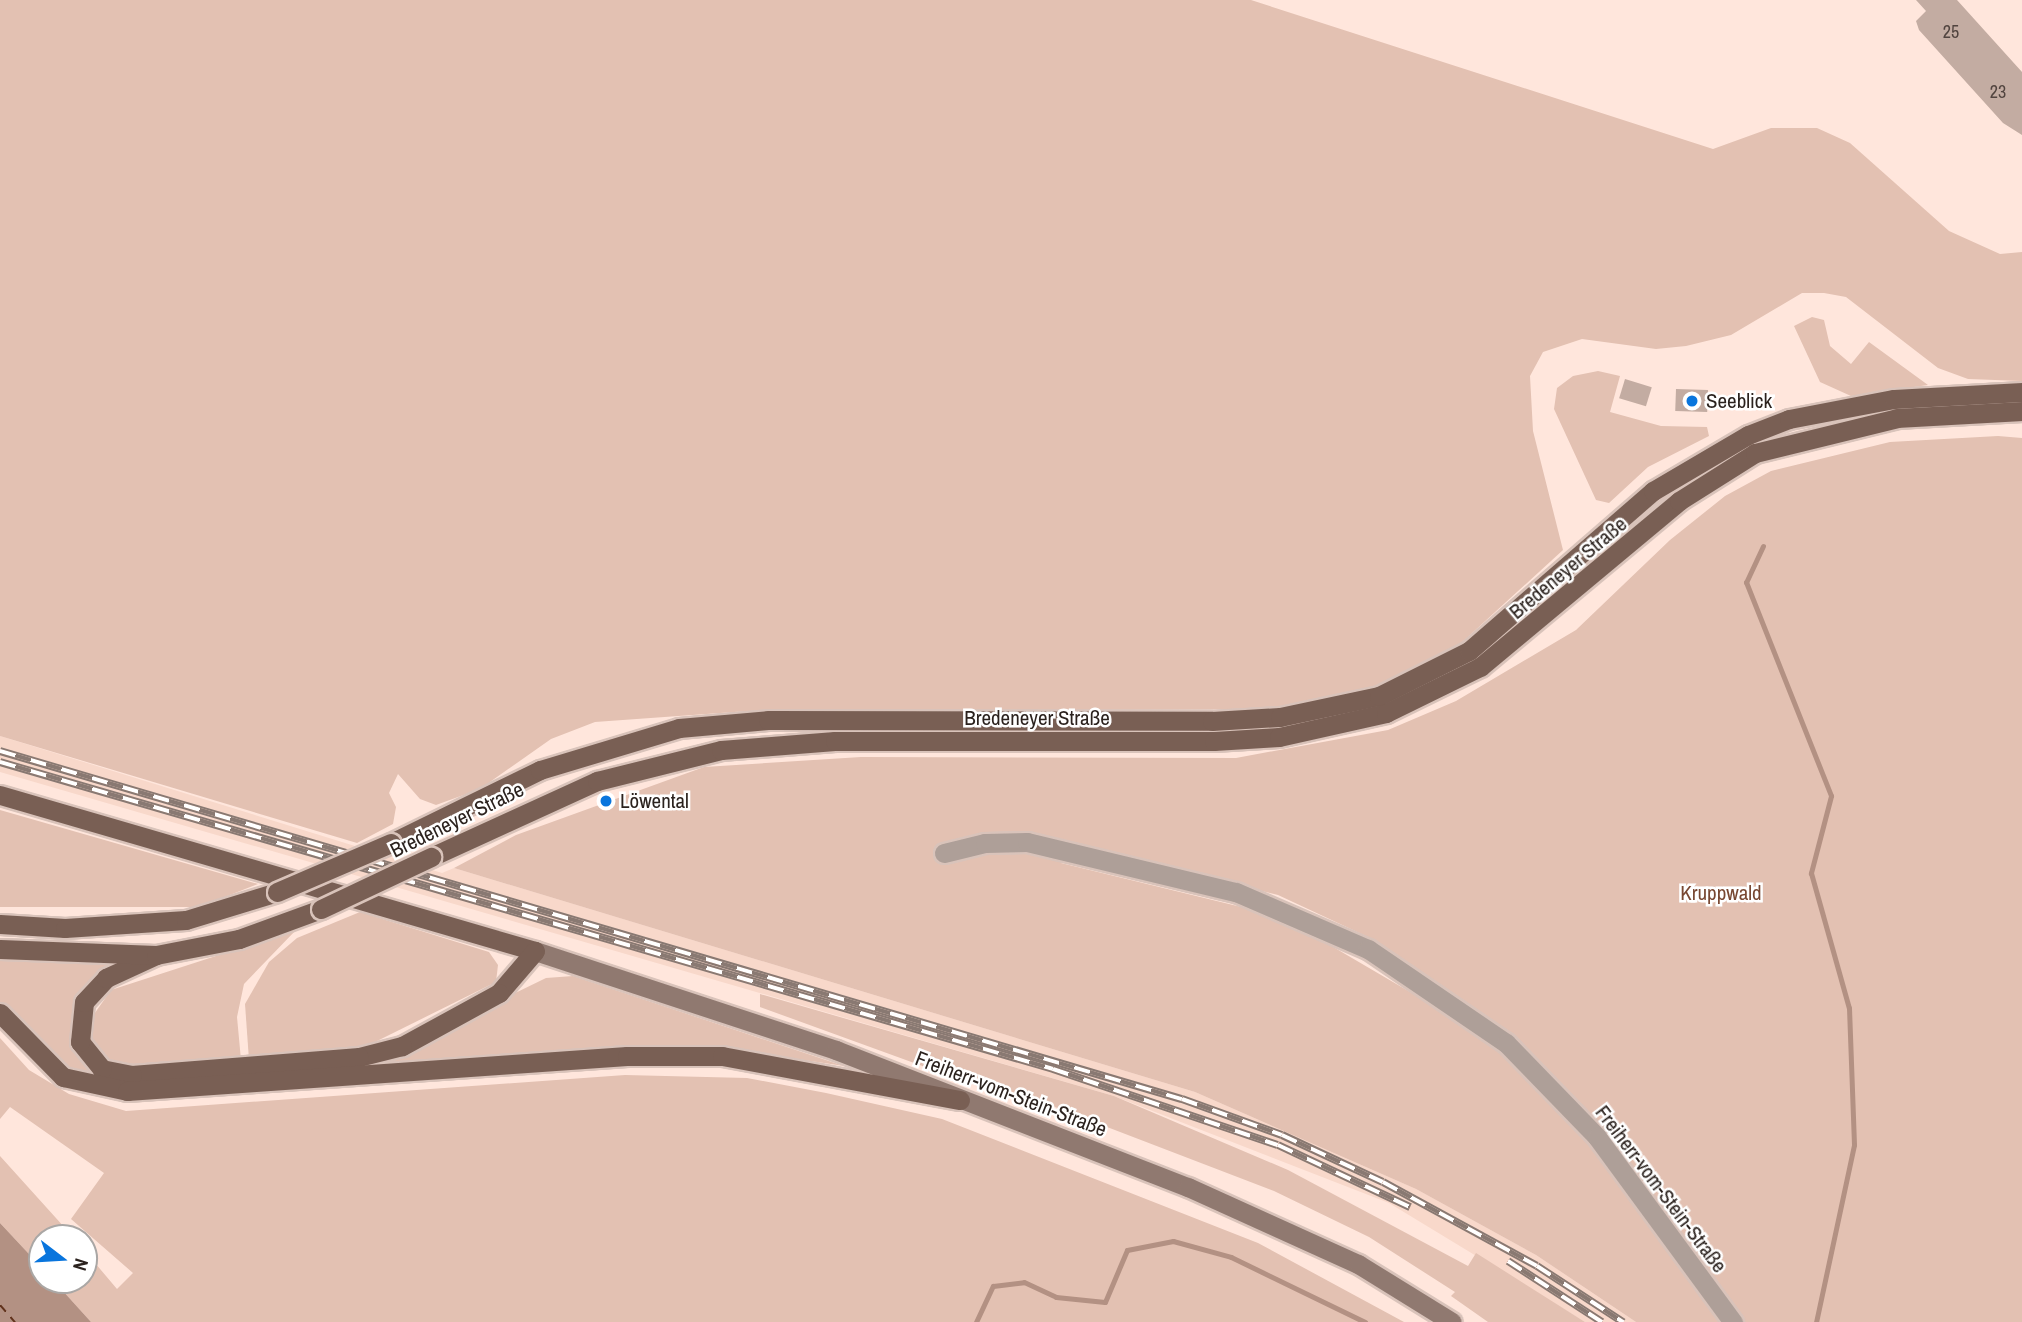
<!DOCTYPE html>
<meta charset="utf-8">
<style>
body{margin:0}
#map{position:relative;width:2022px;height:1322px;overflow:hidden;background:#ffe6dc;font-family:"Archivo Narrow",sans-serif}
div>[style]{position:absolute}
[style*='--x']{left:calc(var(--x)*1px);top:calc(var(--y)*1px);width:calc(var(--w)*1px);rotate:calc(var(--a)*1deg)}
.built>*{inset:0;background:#f8d8ca}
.green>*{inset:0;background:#e3c1b2}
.water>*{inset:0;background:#b39183}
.stream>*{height:5px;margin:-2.5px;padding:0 2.5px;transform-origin:2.5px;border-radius:2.5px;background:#b39183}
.ferry>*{height:2px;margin-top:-1px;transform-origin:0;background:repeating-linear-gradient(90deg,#61321c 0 9px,transparent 0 16px)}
.building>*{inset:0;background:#c3aca2;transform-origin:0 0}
.roads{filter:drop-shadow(2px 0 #d9c3ba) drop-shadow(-2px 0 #d9c3ba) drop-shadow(0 2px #d9c3ba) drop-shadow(0 -2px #d9c3ba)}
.minor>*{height:19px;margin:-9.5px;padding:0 9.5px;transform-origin:9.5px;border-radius:9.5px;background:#ae9f98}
.secondary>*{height:19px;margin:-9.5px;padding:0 9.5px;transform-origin:9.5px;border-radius:9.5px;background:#907970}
.primary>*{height:19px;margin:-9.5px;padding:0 9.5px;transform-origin:9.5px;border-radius:9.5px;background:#795f54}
.rail>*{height:8px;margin-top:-4px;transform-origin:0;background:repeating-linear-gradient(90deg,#fff 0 16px,#897972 0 32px);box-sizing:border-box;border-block:2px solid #897972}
.bridges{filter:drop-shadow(2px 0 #d9c3ba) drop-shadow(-2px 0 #d9c3ba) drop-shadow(0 2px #d9c3ba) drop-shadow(0 -2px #d9c3ba)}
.primary-bridge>*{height:19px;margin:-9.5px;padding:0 9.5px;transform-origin:9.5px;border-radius:9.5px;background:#795f54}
.dots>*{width:19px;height:19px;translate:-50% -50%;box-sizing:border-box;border:4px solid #fff;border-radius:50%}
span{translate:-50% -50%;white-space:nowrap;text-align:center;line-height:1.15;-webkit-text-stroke:5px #fff;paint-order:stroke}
.number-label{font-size:18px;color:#51443f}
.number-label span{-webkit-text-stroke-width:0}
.poi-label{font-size:21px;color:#2b221e}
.left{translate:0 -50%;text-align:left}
.street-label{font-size:21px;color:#2b221e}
.park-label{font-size:21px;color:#784731}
.north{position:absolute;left:28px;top:1224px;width:70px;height:70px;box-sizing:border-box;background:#fff;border:2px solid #aaa7a5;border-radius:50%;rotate:107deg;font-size:19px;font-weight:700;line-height:28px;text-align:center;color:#2b221e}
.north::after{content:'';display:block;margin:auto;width:24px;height:32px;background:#0975dd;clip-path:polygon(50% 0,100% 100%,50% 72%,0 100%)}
</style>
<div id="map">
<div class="built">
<i style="clip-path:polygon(0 736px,442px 873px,454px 868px,1195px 1092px,1416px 1189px,1536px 1255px,1636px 1322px,1585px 1322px,1389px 1203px,1114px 1096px,0 772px)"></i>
</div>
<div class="green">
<i style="clip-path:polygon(0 0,1251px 0,1713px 149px,1771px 128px,1817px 128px,1850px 143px,1949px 231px,2000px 254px,2022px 252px,2022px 381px,1968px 379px,1938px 368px,1846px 297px,1824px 293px,1802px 293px,1731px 335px,1686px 346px,1656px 349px,1582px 339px,1543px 352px,1530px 376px,1533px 431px,1563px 550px,1459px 645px,1404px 677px,1329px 703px,1278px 709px,748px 711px,595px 722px,551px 739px,480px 789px,436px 805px,420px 799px,398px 774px,389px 793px,396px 807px,393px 824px,357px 843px,0 736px)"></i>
<i style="clip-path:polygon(1812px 317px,1824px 320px,1830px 346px,1851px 364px,1869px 342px,1928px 385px,1851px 396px,1820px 382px,1794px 326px)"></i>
<i style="clip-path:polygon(1598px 371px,1620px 376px,1610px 412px,1661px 426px,1707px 427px,1709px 436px,1648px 467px,1609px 503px,1596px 500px,1554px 409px,1557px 388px,1573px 376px)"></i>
<i style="clip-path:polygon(evenodd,1998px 436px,2022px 438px,2022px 1322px,1636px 1322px,1536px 1255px,1416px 1189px,1195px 1092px,454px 868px,516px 835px,704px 767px,861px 757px,1236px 758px,1388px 730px,1456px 701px,1576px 630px,1670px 540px,1725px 496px,1771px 471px,1890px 442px,1998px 436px,1065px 843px,1278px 895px,1368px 937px,1434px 981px,1422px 999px,1282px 917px,1061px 863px,1065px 843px)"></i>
<i style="clip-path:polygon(0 810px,258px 884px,199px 907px,0 907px)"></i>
<i style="clip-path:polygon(360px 912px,489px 952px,498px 965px,496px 982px,369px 1045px,249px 1060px,245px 1004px,269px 962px,297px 938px)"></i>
<i style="clip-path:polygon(296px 930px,244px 984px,237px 1017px,241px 1060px,129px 1067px,110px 1061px,94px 1045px,90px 1020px,111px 990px)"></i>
<i style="clip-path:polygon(0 960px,125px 963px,76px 1004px,71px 1020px,78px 1055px,110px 1077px,67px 1071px,0 1007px)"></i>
<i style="clip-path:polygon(573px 976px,844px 1066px,731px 1049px,366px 1066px,546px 978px)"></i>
<i style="clip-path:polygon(760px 994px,1114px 1096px,1288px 1170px,1468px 1266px,1476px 1253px,1585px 1322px,1488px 1322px,1451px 1296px,1455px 1292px,1369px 1237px,1274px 1191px,1021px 1094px,1016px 1100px,760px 1007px)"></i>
<i style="clip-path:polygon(0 1038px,29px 1070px,69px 1094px,126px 1111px,625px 1075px,747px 1078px,826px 1093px,942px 1119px,1258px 1243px,1404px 1322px,91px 1322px,53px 1280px,84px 1280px,84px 1250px,117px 1289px,133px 1273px,71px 1219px,104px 1173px,10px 1107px,0 1119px)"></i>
<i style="clip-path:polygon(0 1156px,74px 1238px,42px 1238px,42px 1268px,0 1223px)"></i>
</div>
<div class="water">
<i style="clip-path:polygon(0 1223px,42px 1268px,42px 1280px,53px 1280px,91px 1322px,0 1322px)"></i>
</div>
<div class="stream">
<i style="--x:1763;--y:546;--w:40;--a:115"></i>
<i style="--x:1746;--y:582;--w:230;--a:68.3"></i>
<i style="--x:1831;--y:796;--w:80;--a:104.6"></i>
<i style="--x:1811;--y:873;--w:140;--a:74.3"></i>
<i style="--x:1849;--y:1008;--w:137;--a:87.9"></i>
<i style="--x:1854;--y:1145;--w:181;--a:102.1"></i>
<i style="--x:976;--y:1322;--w:40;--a:-65"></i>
<i style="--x:993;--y:1286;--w:31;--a:-7"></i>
<i style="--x:1024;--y:1282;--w:35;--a:25"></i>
<i style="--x:1056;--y:1297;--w:49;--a:5.8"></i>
<i style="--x:1105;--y:1302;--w:56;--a:-67.1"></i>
<i style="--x:1127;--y:1250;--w:47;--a:-11.1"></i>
<i style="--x:1173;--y:1241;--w:60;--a:15.4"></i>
<i style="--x:1231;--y:1257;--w:149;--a:25.9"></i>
</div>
<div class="ferry">
<i style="--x:0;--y:1305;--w:23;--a:49"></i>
</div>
<div class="building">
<i style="clip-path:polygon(1916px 0,1957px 0,2022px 72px,2022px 135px,2003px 123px,1919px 30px,1916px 21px,1926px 11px)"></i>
<i style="left:1625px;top:379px;width:28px;height:20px;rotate:17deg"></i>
<i style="left:1676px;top:389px;width:32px;height:22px;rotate:2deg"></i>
</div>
<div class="roads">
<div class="minor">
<i style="--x:944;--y:853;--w:42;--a:-13.7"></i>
<i style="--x:985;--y:843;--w:42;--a:-1.4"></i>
<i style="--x:1027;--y:842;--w:215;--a:13.5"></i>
<i style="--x:1236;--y:892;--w:144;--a:23.4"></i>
<i style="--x:1368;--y:949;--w:167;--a:34.3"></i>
<i style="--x:1506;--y:1043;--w:131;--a:45.9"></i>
<i style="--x:1597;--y:1137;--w:230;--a:53.7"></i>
</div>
<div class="secondary">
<i style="--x:535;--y:951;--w:317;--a:18.2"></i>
<i style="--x:836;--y:1050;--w:378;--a:21.3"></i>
<i style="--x:1188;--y:1187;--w:187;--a:24.4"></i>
<i style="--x:1358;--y:1264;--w:110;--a:31.7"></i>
</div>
<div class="primary">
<i style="--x:0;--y:795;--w:557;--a:16.26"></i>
<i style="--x:535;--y:951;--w:55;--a:130.6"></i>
<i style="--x:499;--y:993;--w:111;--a:151.3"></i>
<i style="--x:402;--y:1046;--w:44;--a:165.7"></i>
<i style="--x:359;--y:1057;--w:228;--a:175.5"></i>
<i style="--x:132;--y:1075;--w:31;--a:-169"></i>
<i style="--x:102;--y:1069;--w:35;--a:-129"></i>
<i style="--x:80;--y:1042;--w:40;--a:-84.3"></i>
<i style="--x:84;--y:1002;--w:33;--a:-47"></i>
<i style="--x:106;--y:978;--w:55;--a:-24.7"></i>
<i style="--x:391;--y:843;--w:166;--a:-26.1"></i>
<i style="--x:540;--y:770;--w:145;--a:-16.8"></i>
<i style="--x:679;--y:728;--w:89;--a:-5.1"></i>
<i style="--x:768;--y:720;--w:444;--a:0.1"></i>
<i style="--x:1212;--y:721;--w:68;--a:-3.4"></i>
<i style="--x:1280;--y:717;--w:101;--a:-12"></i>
<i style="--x:1379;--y:696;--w:101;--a:-26.6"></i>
<i style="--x:1469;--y:651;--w:244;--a:-41"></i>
<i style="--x:1653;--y:491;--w:110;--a:-30.5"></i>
<i style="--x:1748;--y:435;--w:44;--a:-21.3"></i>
<i style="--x:1789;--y:419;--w:107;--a:-10.8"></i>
<i style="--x:1894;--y:399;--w:128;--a:-3.1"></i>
<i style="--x:431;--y:857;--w:183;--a:-24.6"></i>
<i style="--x:597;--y:781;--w:128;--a:-14"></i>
<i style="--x:721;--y:750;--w:114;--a:-4.5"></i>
<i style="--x:835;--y:741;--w:379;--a:0"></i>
<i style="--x:1214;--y:741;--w:65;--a:-3.5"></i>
<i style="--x:1279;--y:737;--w:110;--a:-12.6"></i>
<i style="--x:1386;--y:713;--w:105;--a:-26.1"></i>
<i style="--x:1480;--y:667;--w:259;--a:-39.8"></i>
<i style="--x:1679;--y:501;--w:90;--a:-32.3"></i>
<i style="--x:1755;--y:453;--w:146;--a:-13.8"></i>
<i style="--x:1897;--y:418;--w:125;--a:-3.2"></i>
<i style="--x:0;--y:924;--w:65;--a:3.5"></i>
<i style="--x:65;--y:928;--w:121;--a:-3.8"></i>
<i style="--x:186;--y:920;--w:95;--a:-17.1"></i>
<i style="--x:0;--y:949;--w:156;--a:2.2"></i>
<i style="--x:156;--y:955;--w:85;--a:-10.9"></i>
<i style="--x:239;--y:939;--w:87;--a:-20.1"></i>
<i style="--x:0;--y:1013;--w:90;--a:45.5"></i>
<i style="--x:63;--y:1077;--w:66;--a:12.3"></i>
<i style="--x:127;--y:1091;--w:501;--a:-4"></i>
<i style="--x:627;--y:1056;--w:95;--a:0"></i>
<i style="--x:722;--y:1056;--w:242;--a:10.5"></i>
</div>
</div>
<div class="rail">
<i style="--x:0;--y:751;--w:1232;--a:16.41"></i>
<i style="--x:1182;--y:1099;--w:106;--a:19.8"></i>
<i style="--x:1282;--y:1135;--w:111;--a:25"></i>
<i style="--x:1383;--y:1182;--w:175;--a:28.6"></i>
<i style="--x:1537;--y:1266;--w:103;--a:33.1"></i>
<i style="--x:0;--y:762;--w:1097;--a:16.25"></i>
<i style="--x:1053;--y:1069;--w:237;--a:18.7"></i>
<i style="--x:1278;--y:1145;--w:146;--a:25.2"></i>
<i style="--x:1508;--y:1261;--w:112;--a:33"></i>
</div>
<div class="bridges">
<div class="primary-bridge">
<i style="--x:277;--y:892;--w:124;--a:-23.3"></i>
<i style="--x:321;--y:909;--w:122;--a:-25.3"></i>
</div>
</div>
<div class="dots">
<i style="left:1692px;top:401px;background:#0975dd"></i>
<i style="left:606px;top:801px;background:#0975dd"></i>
</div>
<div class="number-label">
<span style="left:1951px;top:32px">25</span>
<span style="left:1998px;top:92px">23</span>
</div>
<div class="poi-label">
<span class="left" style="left:1706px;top:401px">Seeblick</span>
<span class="left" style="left:620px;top:801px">Löwental</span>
</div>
<div class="street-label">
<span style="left:1568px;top:568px;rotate:-40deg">Bredeneyer Straße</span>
<span style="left:1037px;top:718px">Bredeneyer Straße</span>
<span style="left:457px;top:820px;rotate:-26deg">Bredeneyer Straße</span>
<span style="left:1011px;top:1094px;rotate:21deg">Freiherr-vom-Stein-Straße</span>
<span style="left:1661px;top:1189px;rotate:53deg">Freiherr-vom-Stein-Straße</span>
</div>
<div class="park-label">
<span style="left:1721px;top:893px">Kruppwald</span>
</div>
<div class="north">N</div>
</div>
